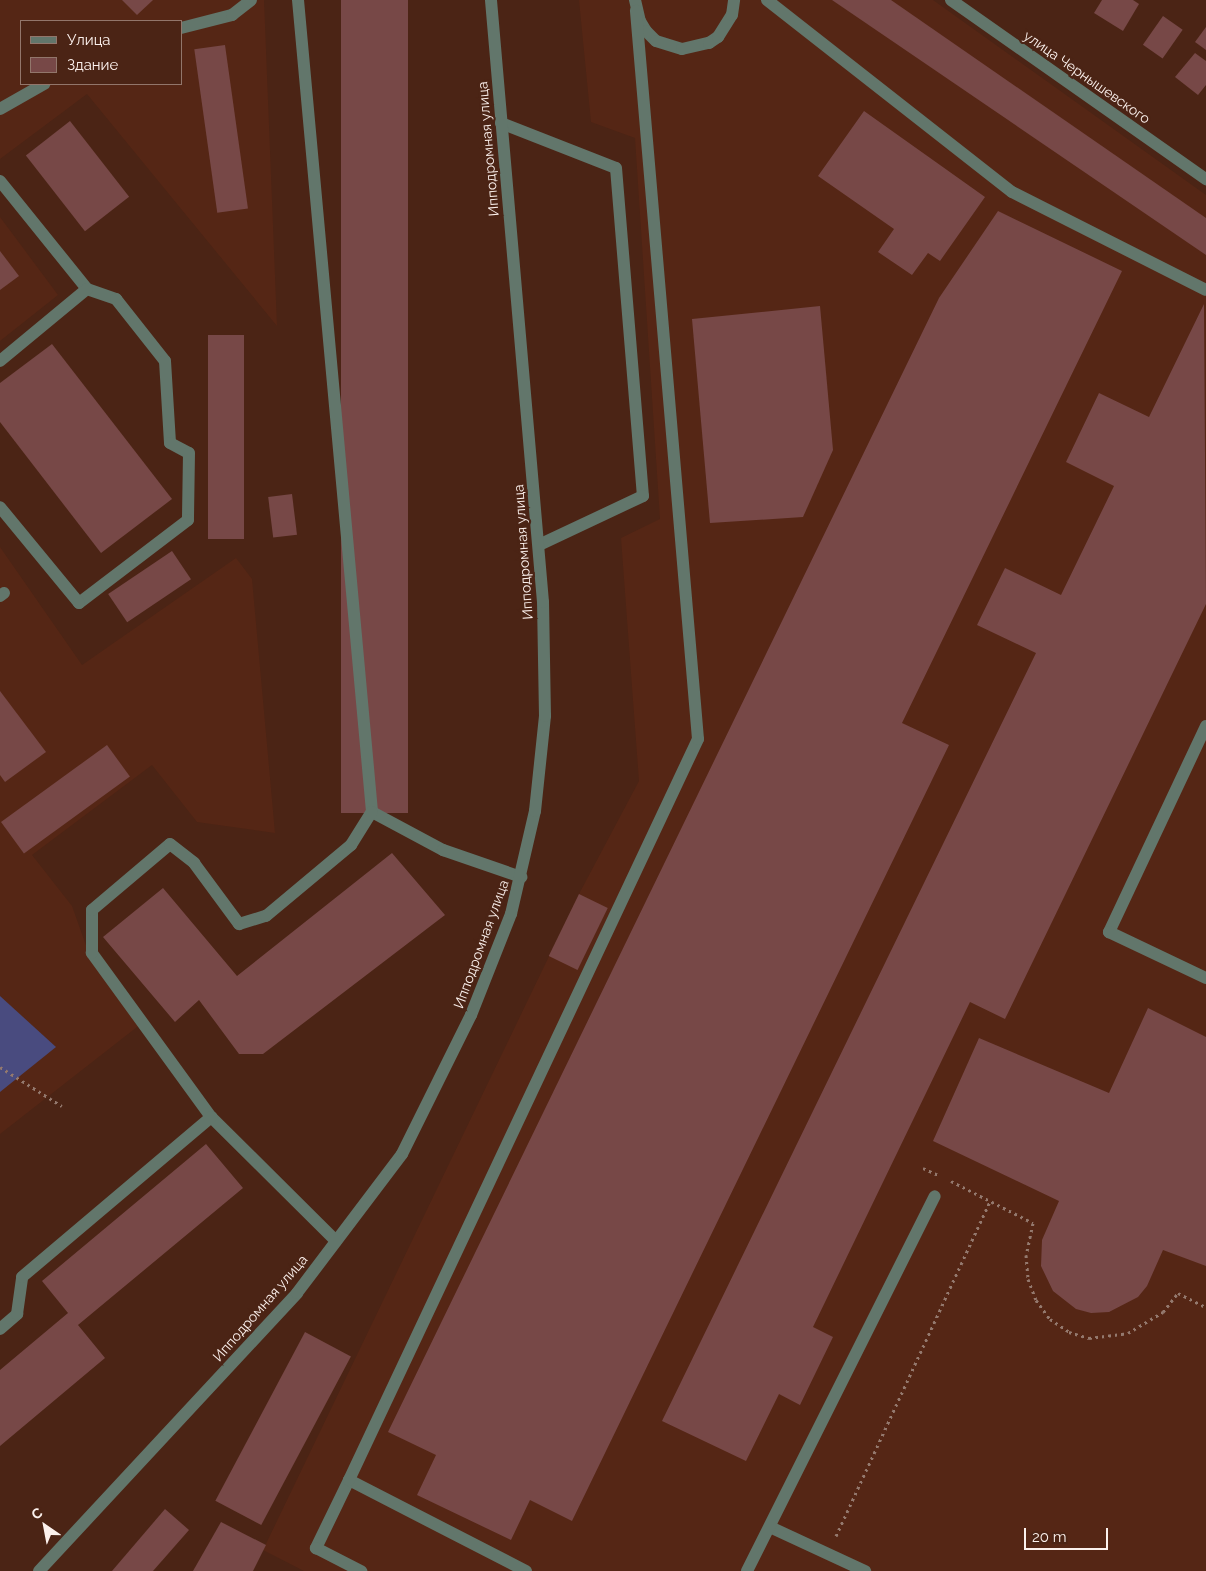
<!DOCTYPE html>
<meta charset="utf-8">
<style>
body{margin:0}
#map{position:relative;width:1206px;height:1571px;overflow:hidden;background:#4b2415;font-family:Raleway,sans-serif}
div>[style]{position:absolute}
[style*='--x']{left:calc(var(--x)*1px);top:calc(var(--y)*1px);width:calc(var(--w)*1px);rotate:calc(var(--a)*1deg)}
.built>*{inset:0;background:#552615}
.green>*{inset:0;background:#494b7f}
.building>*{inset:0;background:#774847;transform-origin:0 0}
.path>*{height:3px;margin-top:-1.5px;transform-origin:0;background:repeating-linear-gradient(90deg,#94796e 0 2.5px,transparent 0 6.5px)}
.minor>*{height:12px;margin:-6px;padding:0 6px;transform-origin:6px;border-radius:6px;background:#62766b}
span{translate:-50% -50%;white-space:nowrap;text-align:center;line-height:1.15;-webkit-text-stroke:4.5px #4b2415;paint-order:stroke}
.street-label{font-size:14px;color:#fcf1ed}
.legend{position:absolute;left:20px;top:20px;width:162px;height:65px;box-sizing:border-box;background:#4b2415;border:1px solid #92766b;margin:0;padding:6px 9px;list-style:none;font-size:15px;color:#fcf1ed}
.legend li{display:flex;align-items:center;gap:10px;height:25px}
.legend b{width:25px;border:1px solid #92766b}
.north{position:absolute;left:20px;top:1501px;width:50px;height:50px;-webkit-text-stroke:4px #4b2415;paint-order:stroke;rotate:327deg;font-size:14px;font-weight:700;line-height:20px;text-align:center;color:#fcf1ed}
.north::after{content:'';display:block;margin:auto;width:18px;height:22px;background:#fcf1ed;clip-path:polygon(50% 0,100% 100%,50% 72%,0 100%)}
.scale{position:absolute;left:1024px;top:1528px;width:84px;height:22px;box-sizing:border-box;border:2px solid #fcf1ed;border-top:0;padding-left:6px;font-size:15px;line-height:18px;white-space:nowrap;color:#fcf1ed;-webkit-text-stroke:4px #4b2415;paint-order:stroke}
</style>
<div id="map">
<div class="built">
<i style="clip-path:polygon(evenodd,0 0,264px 0,277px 326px,87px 94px,0 159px,0 0,21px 21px,181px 21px,181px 84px,21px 84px,21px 21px)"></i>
<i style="clip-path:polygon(579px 0,933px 0,1206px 195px,1206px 1571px,304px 1571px,263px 1550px,579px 894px,639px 781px,621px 538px,660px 519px,635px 138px,591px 122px)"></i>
<i style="clip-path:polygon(0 217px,58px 295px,0 341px)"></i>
<i style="clip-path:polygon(0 547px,82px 665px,236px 558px,252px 579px,275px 833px,197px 822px,152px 765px,32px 855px,72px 906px,88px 951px,146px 1020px,0 1134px)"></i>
</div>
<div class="green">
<i style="clip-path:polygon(0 996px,56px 1047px,0 1092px)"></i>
</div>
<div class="building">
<i style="clip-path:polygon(122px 0,153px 0,137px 15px)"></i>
<i style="left:341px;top:0;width:67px;height:813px"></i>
<i style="clip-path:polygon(832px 0,891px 0,1206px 218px,1206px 255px)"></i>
<i style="clip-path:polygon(1102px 0,1133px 0,1139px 4px,1123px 31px,1094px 13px)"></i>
<i style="left:1163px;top:16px;width:24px;height:35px;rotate:35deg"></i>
<i style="clip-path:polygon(1206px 27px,1206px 50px,1195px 42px)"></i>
<i style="left:225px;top:45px;width:165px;height:31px;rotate:82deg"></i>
<i style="clip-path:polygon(1195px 53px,1206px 61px,1206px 85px,1198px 95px,1175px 77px)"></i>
<i style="clip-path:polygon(864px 111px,985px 197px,940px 261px,928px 253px,912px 275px,878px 252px,894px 229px,818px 176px)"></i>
<i style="left:70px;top:121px;width:96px;height:56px;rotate:52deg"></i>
<i style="clip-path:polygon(998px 211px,1122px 271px,902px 723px,949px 745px,572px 1521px,530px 1500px,511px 1540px,417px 1495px,436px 1455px,388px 1432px,939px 298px)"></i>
<i style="clip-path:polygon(0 251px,19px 276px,0 290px)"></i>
<i style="clip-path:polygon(1204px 304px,1206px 604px,1005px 1019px,970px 1002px,813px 1327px,833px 1337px,800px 1405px,779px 1394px,746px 1461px,662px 1421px,1036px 653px,977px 625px,1005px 568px,1061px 595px,1114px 486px,1066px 462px,1099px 393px,1149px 417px)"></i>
<i style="clip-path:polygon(820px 306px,833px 450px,803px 517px,710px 523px,692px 319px)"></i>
<i style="left:208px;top:335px;width:36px;height:204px"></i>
<i style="clip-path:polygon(52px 344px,172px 499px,101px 553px,0 422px,0 383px)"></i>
<i style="left:292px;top:494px;width:41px;height:24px;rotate:83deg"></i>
<i style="left:172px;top:551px;width:34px;height:77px;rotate:56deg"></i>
<i style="clip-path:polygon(0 691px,46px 752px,5px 782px,0 775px)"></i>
<i style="left:107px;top:745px;width:39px;height:131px;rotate:54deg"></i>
<i style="clip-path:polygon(392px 853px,445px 915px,263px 1054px,239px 1054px,199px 1000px,175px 1022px,103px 937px,163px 888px,237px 976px)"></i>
<i style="left:579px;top:894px;width:32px;height:69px;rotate:26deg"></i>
<i style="clip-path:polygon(1148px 1008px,1206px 1037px,1206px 1266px,1163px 1250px,1147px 1286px,1138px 1297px,1109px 1312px,1091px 1313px,1076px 1309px,1053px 1291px,1041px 1266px,1042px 1240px,1059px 1201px,933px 1141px,979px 1038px,1109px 1093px)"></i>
<i style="clip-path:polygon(206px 1144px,243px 1188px,78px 1325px,105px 1358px,0 1446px,0 1370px,68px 1313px,42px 1281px)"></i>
<i style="left:305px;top:1332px;width:52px;height:191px;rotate:28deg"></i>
<i style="clip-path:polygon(165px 1509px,189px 1530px,153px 1571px,112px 1571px)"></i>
<i style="clip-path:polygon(221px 1522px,266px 1545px,253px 1571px,193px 1571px)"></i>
</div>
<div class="path">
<i style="--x:0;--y:1067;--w:73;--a:32.2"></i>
<i style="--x:923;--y:1168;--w:17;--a:25"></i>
<i style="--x:951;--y:1181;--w:92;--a:27.1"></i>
<i style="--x:1033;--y:1223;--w:33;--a:102"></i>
<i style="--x:1026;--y:1255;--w:24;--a:85"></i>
<i style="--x:1028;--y:1279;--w:22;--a:69"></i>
<i style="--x:1036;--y:1300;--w:24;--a:54"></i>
<i style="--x:1050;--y:1319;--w:23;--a:34"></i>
<i style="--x:1069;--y:1332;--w:21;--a:17"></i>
<i style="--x:1089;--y:1338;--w:39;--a:-7"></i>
<i style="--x:1128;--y:1333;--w:41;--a:-31"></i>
<i style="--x:1163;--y:1312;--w:24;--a:-52"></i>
<i style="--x:1178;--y:1293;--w:31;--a:27"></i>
<i style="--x:836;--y:1536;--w:369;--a:-65.3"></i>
</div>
<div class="minor">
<i style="--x:298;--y:0;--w:815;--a:84.79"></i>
<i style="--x:372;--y:812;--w:81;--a:28.2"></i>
<i style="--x:443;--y:850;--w:83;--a:19.1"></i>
<i style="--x:635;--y:0;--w:22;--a:77"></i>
<i style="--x:640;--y:21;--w:12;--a:59"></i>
<i style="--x:646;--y:31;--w:14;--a:45"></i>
<i style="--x:656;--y:41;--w:27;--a:17"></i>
<i style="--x:682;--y:49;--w:28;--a:-13"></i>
<i style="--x:709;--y:43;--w:11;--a:-34"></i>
<i style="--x:718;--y:37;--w:26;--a:-58"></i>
<i style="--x:732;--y:15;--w:15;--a:-82"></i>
<i style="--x:767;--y:0;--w:311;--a:38.1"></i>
<i style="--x:1012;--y:192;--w:217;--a:26.8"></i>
<i style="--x:951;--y:0;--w:312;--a:35.1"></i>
<i style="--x:181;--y:28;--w:53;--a:-14.3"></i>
<i style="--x:232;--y:15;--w:24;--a:-38"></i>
<i style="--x:0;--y:109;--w:51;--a:-29.6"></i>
<i style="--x:501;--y:123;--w:123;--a:21.4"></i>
<i style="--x:616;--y:168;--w:329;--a:85.3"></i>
<i style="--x:643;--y:496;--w:115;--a:154.8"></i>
<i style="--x:0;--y:181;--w:139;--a:51.1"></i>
<i style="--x:87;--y:289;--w:31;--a:19"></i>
<i style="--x:116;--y:299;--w:79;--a:51.7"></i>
<i style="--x:165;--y:361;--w:82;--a:86.5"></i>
<i style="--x:170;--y:443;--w:21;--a:28"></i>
<i style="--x:189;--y:453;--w:67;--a:90.9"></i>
<i style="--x:188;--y:520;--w:137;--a:142.7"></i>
<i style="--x:79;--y:603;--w:124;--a:-129.5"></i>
<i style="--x:0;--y:361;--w:113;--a:-39.6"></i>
<i style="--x:0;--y:596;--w:5;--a:-37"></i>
<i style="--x:1206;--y:726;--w:228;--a:115.2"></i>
<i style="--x:1109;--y:932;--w:107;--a:25.4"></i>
<i style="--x:336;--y:1241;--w:176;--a:-135.2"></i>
<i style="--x:211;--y:1117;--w:203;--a:-126"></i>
<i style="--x:92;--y:953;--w:43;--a:-90"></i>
<i style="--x:92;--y:910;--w:102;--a:-40.2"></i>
<i style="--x:170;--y:844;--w:31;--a:38"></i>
<i style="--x:194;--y:863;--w:76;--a:53.6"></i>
<i style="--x:239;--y:924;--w:28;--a:-17"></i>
<i style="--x:266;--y:916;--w:111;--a:-39.9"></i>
<i style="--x:351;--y:845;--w:39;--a:-58"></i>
<i style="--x:0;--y:1329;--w:23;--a:-41"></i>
<i style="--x:17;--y:1314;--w:37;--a:-82"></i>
<i style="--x:22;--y:1277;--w:248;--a:-40.2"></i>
<i style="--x:349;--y:1480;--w:76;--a:115.9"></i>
<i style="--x:316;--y:1548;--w:51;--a:27.1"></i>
<i style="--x:770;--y:1527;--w:105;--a:24.9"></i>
<i style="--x:39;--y:1571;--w:379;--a:-47.1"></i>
<i style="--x:297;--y:1293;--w:174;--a:-52.9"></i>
<i style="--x:402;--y:1154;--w:155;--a:-63.6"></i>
<i style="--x:471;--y:1015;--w:109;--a:-68.4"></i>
<i style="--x:511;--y:914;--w:106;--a:-76.9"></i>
<i style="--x:535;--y:811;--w:96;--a:-84"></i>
<i style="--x:545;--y:716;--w:114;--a:-91"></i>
<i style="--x:543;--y:602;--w:604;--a:-94.94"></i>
<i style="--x:526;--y:1571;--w:199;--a:-152.8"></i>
<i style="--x:349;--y:1480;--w:819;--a:-64.78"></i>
<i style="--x:698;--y:739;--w:731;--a:-94.87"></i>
<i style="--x:747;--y:1571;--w:419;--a:-63.4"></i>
</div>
<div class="street-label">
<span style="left:1087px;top:77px;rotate:35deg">улица Чернышевского</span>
<span style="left:488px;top:149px;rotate:-95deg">Ипподромная улица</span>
<span style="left:523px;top:552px;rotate:-94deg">Ипподромная улица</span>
<span style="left:481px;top:944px;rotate:-70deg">Ипподромная улица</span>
<span style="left:260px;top:1308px;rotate:-49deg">Ипподромная улица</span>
</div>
<ul class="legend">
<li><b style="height:6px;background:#62766b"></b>Улица</li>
<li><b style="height:14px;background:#774847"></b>Здание</li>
</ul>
<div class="north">С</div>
<div class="scale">20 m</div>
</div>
